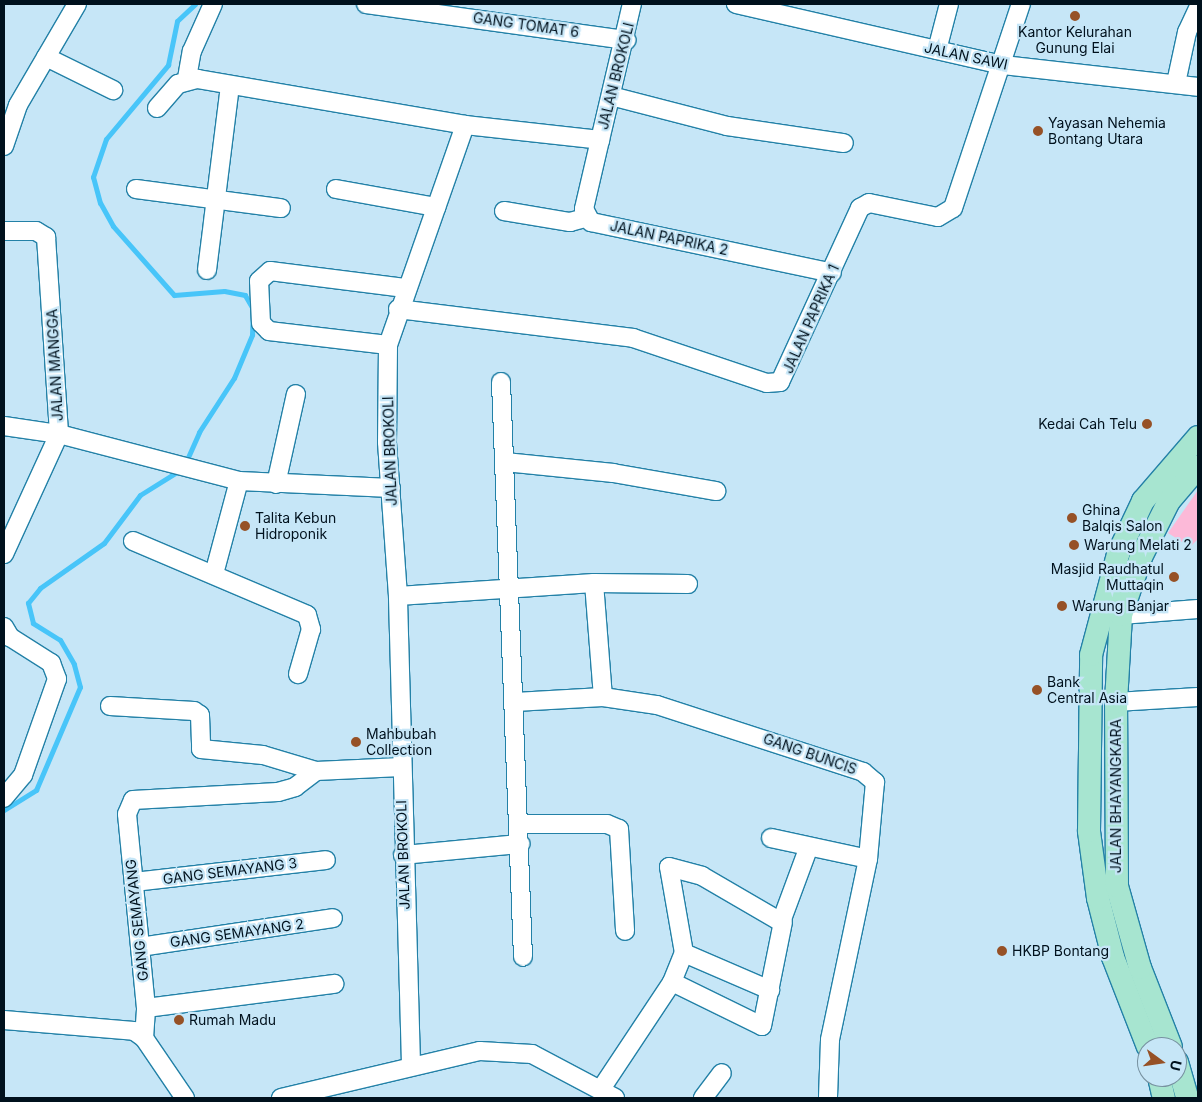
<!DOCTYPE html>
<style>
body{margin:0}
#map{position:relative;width:1202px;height:1102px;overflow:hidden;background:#c6e6f7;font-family:Inter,sans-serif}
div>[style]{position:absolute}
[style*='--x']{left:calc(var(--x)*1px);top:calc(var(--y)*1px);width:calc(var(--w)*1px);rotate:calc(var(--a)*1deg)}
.green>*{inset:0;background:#fcb9d8}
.stream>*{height:5px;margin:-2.5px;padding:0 2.5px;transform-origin:2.5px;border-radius:2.5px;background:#48c5f9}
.roads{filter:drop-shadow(1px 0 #2381a7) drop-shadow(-1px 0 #2381a7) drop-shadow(0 1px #2381a7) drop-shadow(0 -1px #2381a7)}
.minor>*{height:18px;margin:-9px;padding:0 9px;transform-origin:9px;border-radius:9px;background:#fff}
.major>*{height:22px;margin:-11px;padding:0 11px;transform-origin:11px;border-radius:11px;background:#a7e5d0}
.dots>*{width:14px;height:14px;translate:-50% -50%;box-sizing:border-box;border:2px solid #c6e6f7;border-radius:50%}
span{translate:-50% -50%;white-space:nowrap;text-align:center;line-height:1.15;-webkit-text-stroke:4.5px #c6e6f7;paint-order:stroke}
.street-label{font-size:14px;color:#00111d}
.poi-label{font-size:14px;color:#00111d}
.left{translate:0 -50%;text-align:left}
.right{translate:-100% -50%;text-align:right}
.frame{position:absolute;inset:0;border:5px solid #00111d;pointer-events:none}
.north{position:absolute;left:1137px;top:1037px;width:50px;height:50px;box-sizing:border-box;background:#c6e6f7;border:1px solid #7791a0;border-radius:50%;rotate:104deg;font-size:14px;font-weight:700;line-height:20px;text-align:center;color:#00111d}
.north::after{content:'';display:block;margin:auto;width:18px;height:22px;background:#965126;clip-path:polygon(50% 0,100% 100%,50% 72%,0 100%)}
</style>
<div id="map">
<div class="green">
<i style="clip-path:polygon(1198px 490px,1198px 539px,1190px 547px,1168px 533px)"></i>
</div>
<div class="stream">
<i style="--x:185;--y:464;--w:35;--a:-66"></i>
<i style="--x:199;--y:432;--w:64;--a:-57.1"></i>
<i style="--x:234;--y:378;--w:47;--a:-67.3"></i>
<i style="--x:252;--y:335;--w:26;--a:-88"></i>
<i style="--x:253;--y:309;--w:16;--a:-120"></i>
<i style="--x:245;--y:295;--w:21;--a:-169"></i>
<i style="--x:224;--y:291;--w:50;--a:175.4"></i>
<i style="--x:174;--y:295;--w:92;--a:-131.5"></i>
<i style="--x:113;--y:226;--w:26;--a:-119"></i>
<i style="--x:100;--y:203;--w:27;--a:-105"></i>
<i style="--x:93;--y:177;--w:40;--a:-71.1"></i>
<i style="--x:106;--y:139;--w:97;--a:-50"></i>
<i style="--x:168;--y:65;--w:45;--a:-78.4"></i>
<i style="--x:177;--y:21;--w:25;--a:-43"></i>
<i style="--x:4;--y:810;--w:38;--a:-32"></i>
<i style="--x:36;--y:790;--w:112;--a:-66.9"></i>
<i style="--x:80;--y:687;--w:24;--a:-105"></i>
<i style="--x:74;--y:664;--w:28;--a:-120"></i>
<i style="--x:60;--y:640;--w:32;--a:-148"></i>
<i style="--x:33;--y:623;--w:21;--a:-104"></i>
<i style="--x:28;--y:603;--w:19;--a:-51"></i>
<i style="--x:40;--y:588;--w:78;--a:-35.1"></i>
<i style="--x:104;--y:543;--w:60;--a:-53.1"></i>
<i style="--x:140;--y:495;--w:47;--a:-32"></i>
</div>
<div class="roads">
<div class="minor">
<i style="--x:366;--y:4;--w:263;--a:7.9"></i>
<i style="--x:736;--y:4;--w:274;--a:12.9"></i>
<i style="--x:1003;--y:65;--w:196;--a:6.4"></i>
<i style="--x:937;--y:50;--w:48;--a:-75.4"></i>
<i style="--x:46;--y:57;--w:75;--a:26.2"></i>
<i style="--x:187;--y:78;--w:27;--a:-80"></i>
<i style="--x:192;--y:51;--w:51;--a:-65.9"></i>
<i style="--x:1176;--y:83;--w:52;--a:-77.8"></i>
<i style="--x:1187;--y:32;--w:26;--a:-65"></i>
<i style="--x:611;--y:96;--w:120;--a:14.5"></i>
<i style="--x:727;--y:126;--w:118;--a:8.3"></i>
<i style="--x:157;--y:108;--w:32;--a:-49"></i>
<i style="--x:178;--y:84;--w:20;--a:-15"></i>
<i style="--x:197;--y:79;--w:272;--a:9.7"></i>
<i style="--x:600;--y:140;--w:71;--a:103.1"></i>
<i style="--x:584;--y:209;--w:15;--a:62"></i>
<i style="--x:591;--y:222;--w:246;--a:11.9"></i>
<i style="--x:4;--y:146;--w:43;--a:-71.1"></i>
<i style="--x:18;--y:105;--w:117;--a:-59.7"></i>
<i style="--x:136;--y:189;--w:146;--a:7.5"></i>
<i style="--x:336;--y:189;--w:102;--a:10.2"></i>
<i style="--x:504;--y:211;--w:67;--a:9.5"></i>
<i style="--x:570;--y:222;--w:16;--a:-15"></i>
<i style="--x:4;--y:231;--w:32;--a:0"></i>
<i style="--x:36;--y:231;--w:12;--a:31"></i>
<i style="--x:46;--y:237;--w:197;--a:86.2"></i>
<i style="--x:59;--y:434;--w:132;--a:114.6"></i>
<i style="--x:207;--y:270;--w:185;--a:-82.9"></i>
<i style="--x:398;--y:309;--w:237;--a:7"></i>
<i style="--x:633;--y:338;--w:141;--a:18.6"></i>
<i style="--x:767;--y:383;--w:13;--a:-4"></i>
<i style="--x:780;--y:382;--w:192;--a:-65.3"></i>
<i style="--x:860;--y:208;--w:10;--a:-29"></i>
<i style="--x:869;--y:203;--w:70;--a:11.5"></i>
<i style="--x:938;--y:217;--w:17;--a:-31"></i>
<i style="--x:953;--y:208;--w:215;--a:-71.6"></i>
<i style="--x:388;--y:345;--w:120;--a:-173.3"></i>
<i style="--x:269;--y:331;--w:11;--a:-135"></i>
<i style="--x:261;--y:323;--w:42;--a:-92.7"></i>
<i style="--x:259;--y:281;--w:15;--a:-42"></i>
<i style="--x:270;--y:271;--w:136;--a:7.2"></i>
<i style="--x:501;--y:382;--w:575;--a:87.81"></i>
<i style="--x:4;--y:426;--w:56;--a:8.3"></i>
<i style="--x:59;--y:434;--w:186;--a:14.6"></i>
<i style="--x:239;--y:481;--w:152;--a:2.6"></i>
<i style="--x:505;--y:462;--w:109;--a:5.8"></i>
<i style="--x:613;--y:473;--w:105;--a:9.9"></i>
<i style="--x:276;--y:484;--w:92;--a:-77.5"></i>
<i style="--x:133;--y:541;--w:189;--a:23"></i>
<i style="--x:307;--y:615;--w:15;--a:74"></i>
<i style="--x:311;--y:629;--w:47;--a:106.1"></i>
<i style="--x:214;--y:574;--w:96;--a:-75"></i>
<i style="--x:594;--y:583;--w:114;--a:85.5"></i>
<i style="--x:398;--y:596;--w:196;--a:-3.8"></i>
<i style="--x:594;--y:583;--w:94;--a:0.6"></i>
<i style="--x:1121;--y:615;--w:77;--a:-4.5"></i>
<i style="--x:4;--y:627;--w:12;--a:59"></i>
<i style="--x:10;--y:637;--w:49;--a:32.4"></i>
<i style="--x:51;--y:663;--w:17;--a:69"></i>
<i style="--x:57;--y:679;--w:102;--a:109.5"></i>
<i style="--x:23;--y:775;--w:30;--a:130"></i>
<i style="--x:515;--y:702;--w:88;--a:-3.3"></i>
<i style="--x:603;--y:697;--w:55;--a:8.4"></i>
<i style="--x:657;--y:705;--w:217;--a:18"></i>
<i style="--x:863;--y:772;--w:16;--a:40"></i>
<i style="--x:875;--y:782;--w:77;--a:95.2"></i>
<i style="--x:868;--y:859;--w:185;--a:101.9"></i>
<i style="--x:830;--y:1040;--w:58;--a:92"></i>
<i style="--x:1116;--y:702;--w:82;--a:-3.5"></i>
<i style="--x:110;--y:706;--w:84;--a:3.4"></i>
<i style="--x:194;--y:711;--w:7;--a:34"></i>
<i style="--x:200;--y:715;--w:34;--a:88"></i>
<i style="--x:201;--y:749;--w:62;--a:5.5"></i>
<i style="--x:263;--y:755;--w:55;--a:16.8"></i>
<i style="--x:519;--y:824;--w:88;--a:0"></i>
<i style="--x:607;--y:824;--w:13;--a:23"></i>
<i style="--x:619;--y:829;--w:102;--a:86.6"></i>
<i style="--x:771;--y:838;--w:99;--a:12.2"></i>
<i style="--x:403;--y:855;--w:118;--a:-5.4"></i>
<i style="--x:134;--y:882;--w:193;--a:-6.5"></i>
<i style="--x:140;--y:947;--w:195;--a:-8.5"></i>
<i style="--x:684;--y:953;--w:94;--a:23.3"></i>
<i style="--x:672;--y:982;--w:100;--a:26.1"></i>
<i style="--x:762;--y:1026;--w:106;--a:-78.6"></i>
<i style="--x:146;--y:1008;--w:190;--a:-7.3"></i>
<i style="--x:4;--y:1020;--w:130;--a:4.8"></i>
<i style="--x:134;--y:1031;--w:12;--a:35"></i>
<i style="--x:144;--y:1038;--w:73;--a:55.7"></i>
<i style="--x:144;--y:1038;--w:30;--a:-86"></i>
<i style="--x:146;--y:1008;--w:195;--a:-95.6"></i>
<i style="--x:127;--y:814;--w:15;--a:-67"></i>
<i style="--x:133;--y:800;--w:145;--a:-3.2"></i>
<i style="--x:278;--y:792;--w:18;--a:-16"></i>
<i style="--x:295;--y:787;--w:26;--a:-37"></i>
<i style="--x:316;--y:771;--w:85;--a:-2.7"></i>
<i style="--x:411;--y:1064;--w:468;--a:-91.6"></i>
<i style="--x:398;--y:596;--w:154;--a:-94.1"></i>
<i style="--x:387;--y:442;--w:97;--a:-89.4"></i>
<i style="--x:388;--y:345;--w:233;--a:-70.7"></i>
<i style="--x:465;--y:125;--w:136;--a:6.3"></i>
<i style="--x:600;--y:140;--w:140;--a:-76.8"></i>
<i style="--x:601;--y:1089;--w:128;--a:-56.4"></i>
<i style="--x:672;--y:982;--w:31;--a:-68"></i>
<i style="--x:684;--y:953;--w:87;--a:-99.9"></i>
<i style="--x:669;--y:867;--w:34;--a:15"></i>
<i style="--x:702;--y:876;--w:91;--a:30.2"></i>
<i style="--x:781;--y:922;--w:78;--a:-69.7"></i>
<i style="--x:281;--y:1098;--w:204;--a:-13.3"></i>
<i style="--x:480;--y:1051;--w:52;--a:3.3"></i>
<i style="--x:532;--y:1054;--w:94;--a:27.9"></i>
<i style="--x:703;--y:1098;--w:31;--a:-53"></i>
</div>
<div class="major">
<i style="--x:1148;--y:1047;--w:97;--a:-111.3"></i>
<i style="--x:1113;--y:957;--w:61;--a:-104.3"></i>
<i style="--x:1098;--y:898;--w:68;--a:-97.7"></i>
<i style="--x:1089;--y:831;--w:176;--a:-89.3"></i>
<i style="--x:1091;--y:655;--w:105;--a:-75"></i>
<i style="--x:1118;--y:554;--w:59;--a:-64.7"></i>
<i style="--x:1143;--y:501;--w:84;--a:-49.3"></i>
<i style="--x:1171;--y:1047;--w:85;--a:-111.4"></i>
<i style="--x:1140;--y:968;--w:85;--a:-105.7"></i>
<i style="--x:1117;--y:886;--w:184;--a:-90.3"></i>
<i style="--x:1116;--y:702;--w:87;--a:-86.7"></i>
<i style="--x:1121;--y:615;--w:61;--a:-71"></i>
<i style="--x:1141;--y:557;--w:63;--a:-63.4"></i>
<i style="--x:1169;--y:501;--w:45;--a:-49.5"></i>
<i style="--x:1177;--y:1062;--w:37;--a:74"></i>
<i style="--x:1159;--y:1077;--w:22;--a:77"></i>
</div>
</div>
<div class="dots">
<i style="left:1075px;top:16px;background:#965126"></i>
<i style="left:1038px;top:131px;background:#965126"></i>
<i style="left:1147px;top:424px;background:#965126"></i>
<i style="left:1072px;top:518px;background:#965126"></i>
<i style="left:245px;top:526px;background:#965126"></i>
<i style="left:1074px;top:545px;background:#965126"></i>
<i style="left:1174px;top:577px;background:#965126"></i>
<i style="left:1062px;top:606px;background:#965126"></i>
<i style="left:1037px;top:690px;background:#965126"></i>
<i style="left:356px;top:742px;background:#965126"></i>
<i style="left:1002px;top:951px;background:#965126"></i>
<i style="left:179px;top:1020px;background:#965126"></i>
</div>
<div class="street-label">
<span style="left:526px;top:25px;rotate:8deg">GANG TOMAT 6</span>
<span style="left:966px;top:56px;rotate:12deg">JALAN SAWI</span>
<span style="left:616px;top:76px;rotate:-76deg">JALAN BROKOLI</span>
<span style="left:669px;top:238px;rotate:12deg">JALAN PAPRIKA 2</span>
<span style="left:811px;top:319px;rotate:-66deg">JALAN PAPRIKA 1</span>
<span style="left:55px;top:365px;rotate:-93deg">JALAN MANGGA</span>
<span style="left:390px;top:451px;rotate:-92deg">JALAN BROKOLI</span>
<span style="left:810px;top:754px;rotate:19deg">GANG BUNCIS</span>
<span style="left:1116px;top:796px;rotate:-90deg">JALAN BHAYANGKARA</span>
<span style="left:403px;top:855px;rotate:-92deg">JALAN BROKOLI</span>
<span style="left:230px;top:871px;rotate:-7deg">GANG SEMAYANG 3</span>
<span style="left:137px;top:920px;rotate:-96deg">GANG SEMAYANG</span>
<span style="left:237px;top:933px;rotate:-8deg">GANG SEMAYANG 2</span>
</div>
<div class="poi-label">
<span style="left:1075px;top:40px">Kantor Kelurahan<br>Gunung Elai</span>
<span class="left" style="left:1048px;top:131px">Yayasan Nehemia<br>Bontang Utara</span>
<span class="right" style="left:1137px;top:424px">Kedai Cah Telu</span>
<span class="left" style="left:1082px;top:518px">Ghina<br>Balqis Salon</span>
<span class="left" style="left:255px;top:526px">Talita Kebun<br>Hidroponik</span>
<span class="left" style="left:1084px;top:545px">Warung Melati 2</span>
<span class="right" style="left:1164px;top:577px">Masjid Raudhatul<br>Muttaqin</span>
<span class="left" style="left:1072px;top:606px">Warung Banjar</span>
<span class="left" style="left:1047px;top:690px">Bank<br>Central Asia</span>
<span class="left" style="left:366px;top:742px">Mahbubah<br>Collection</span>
<span class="left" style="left:1012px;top:951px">HKBP Bontang</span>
<span class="left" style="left:189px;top:1020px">Rumah Madu</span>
</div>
<div class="frame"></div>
<div class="north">U</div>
</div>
